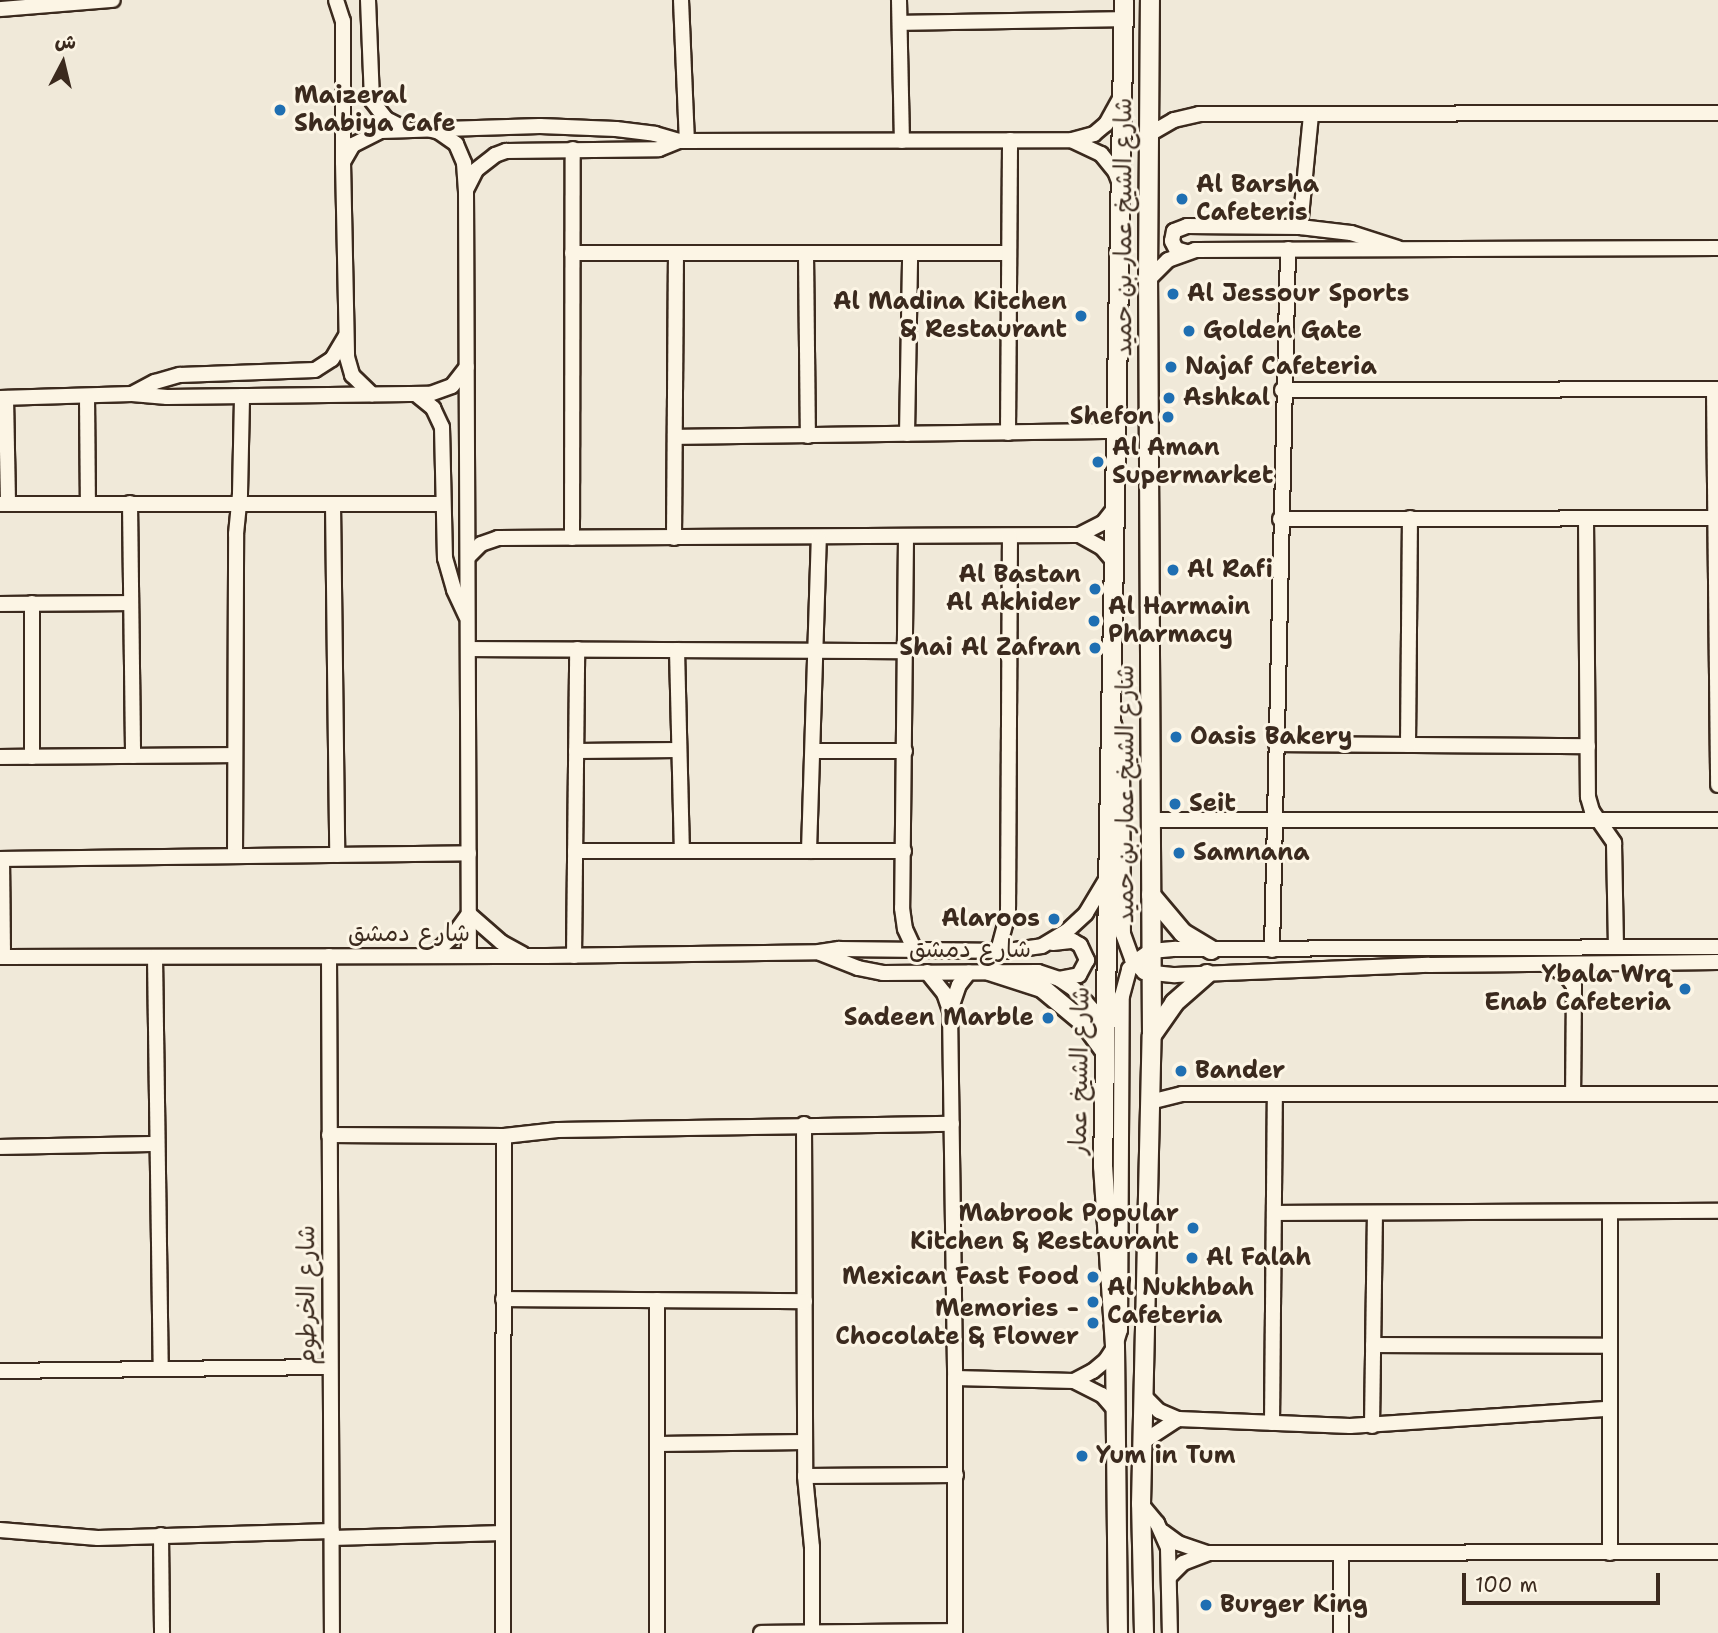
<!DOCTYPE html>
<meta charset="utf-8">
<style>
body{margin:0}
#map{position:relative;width:1718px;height:1633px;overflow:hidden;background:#f0e9d9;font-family:"Shantell Sans","Playpen Sans Arabic",sans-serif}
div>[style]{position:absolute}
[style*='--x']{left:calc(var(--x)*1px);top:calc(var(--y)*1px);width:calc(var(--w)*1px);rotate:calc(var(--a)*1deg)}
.roads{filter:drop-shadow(2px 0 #3b2a1e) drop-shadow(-2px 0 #3b2a1e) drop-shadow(0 2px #3b2a1e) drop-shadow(0 -2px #3b2a1e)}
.minor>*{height:14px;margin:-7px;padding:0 7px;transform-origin:7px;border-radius:7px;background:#fcf5e5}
.major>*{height:18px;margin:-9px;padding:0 9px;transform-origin:9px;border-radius:9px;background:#fcf5e5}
.dots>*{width:19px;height:19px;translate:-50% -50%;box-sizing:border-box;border:4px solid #fcf5e5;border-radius:50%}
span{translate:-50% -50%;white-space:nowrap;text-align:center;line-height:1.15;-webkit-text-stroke:6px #fcf5e5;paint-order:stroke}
.poi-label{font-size:24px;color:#3b2a1e;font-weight:700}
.left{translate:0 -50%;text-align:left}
.right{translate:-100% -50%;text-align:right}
.street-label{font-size:24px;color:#3b2a1e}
.north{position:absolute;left:28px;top:28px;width:70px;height:70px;-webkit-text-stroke:5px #fcf5e5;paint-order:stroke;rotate:7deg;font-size:19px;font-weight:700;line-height:28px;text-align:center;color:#3b2a1e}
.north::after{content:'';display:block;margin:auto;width:24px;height:32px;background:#3b2a1e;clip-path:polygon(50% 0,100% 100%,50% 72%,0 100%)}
.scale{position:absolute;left:1462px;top:1573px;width:198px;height:32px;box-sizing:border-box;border:4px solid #3b2a1e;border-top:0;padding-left:9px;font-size:21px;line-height:24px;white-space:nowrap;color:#3b2a1e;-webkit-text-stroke:5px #fcf5e5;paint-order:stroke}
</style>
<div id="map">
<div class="roads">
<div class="minor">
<i style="--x:336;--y:0;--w:22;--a:72"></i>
<i style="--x:343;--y:21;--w:141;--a:90"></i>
<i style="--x:343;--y:162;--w:195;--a:88.8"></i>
<i style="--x:347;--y:357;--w:19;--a:74"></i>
<i style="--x:352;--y:375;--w:28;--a:44"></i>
<i style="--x:368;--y:0;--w:101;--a:87.7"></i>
<i style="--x:372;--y:101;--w:23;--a:52"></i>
<i style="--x:386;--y:119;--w:20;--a:27"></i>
<i style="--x:681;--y:0;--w:141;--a:87.6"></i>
<i style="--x:899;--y:0;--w:141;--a:88.8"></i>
<i style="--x:0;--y:9;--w:113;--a:-4.6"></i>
<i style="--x:900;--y:23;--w:224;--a:-1"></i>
<i style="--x:428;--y:129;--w:11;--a:15"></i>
<i style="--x:439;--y:132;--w:21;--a:35"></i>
<i style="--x:456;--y:144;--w:21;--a:67"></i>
<i style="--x:464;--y:163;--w:28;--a:86"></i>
<i style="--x:466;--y:191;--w:765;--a:89.78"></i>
<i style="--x:1148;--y:135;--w:30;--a:-30"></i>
<i style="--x:1174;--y:120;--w:26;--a:-13"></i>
<i style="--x:1199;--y:114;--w:519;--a:-0.11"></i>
<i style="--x:1073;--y:141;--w:31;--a:25"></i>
<i style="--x:1101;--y:154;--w:22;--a:51"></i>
<i style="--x:1115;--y:171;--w:14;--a:69"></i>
<i style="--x:343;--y:162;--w:20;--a:-60"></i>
<i style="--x:353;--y:145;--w:31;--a:-27"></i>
<i style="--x:381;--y:131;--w:159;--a:-1.8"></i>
<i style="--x:540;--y:126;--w:76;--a:2.3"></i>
<i style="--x:616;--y:129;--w:39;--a:7"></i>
<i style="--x:655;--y:134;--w:25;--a:16"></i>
<i style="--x:679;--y:141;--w:393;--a:-0.1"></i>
<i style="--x:1072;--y:140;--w:23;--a:-15"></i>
<i style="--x:1094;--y:134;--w:16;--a:-40"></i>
<i style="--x:1106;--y:124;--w:31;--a:-61"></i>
<i style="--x:466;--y:190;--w:22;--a:-63"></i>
<i style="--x:476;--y:170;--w:24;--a:-38"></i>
<i style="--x:495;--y:155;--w:12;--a:-20"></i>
<i style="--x:506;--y:151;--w:153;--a:-0.7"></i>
<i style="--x:659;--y:149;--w:22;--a:-22"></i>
<i style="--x:1300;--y:227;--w:113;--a:-84.4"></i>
<i style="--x:1186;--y:252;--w:10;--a:-163"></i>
<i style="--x:1176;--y:249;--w:9;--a:-117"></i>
<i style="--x:1172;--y:241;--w:10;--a:-79"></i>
<i style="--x:1174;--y:231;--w:14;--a:-21"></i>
<i style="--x:1187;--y:226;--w:113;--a:0.5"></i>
<i style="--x:1300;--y:227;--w:51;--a:6.7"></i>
<i style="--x:1351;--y:233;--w:49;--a:17.7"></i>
<i style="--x:572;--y:253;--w:437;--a:0"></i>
<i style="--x:806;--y:254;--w:182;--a:89.4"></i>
<i style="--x:1148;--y:280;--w:28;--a:-45"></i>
<i style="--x:1168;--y:260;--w:29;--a:-20"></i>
<i style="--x:1195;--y:250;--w:523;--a:-0.22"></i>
<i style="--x:1282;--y:390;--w:436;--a:-0.1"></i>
<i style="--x:1714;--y:390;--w:395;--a:89.4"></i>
<i style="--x:132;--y:394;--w:26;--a:-28"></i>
<i style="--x:155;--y:382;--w:26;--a:-16"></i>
<i style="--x:180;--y:375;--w:135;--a:-2.1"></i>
<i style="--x:315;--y:370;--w:20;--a:-33"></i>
<i style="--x:332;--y:359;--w:26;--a:-59"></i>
<i style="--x:417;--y:395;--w:21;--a:39"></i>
<i style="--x:433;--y:408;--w:21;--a:65"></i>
<i style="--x:442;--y:427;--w:131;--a:88.7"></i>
<i style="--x:445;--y:558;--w:33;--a:74"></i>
<i style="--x:454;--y:590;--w:29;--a:65"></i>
<i style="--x:87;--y:397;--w:106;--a:89.5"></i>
<i style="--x:0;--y:398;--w:132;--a:-1.7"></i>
<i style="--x:132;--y:394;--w:35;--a:5"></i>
<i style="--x:167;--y:397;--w:263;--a:-0.7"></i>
<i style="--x:430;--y:394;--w:23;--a:-20"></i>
<i style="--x:452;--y:386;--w:24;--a:-52"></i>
<i style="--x:6;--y:398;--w:106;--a:88.9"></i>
<i style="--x:1008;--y:433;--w:293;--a:-89.6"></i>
<i style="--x:907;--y:434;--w:180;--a:-89"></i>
<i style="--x:675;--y:437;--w:441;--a:-0.8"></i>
<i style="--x:130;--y:503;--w:253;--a:89.3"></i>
<i style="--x:0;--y:504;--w:443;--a:0"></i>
<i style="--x:333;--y:504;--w:351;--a:89.3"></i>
<i style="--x:1586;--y:518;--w:279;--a:89.6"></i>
<i style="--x:1588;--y:797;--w:15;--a:74"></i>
<i style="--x:1592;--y:811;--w:39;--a:55"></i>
<i style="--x:1614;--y:843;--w:103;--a:88.9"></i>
<i style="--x:1280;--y:519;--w:435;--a:-0.1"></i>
<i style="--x:1079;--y:535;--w:26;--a:29"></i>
<i style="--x:1102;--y:548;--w:20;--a:49"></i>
<i style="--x:572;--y:538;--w:389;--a:-89.9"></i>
<i style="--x:674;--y:538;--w:284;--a:-89.6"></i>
<i style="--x:906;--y:538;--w:370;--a:90.6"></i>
<i style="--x:902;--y:908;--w:21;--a:82"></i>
<i style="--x:905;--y:929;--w:23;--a:65"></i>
<i style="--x:468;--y:557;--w:18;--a:-45"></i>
<i style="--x:481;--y:544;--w:18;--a:-19"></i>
<i style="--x:498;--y:538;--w:581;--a:-0.3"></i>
<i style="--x:1079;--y:535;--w:27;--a:-27"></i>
<i style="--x:1103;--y:523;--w:18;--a:-52"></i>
<i style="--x:32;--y:603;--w:154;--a:90"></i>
<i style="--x:0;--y:604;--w:131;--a:-0.4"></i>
<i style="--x:469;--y:649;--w:436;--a:0.3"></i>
<i style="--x:677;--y:650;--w:201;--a:88.6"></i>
<i style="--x:1114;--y:724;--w:32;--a:76"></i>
<i style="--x:1122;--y:755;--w:179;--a:89.7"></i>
<i style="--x:1123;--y:934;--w:27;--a:70"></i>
<i style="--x:1132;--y:959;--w:18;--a:47"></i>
<i style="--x:1144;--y:972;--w:31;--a:6"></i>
<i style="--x:1175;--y:975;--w:254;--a:-2.3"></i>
<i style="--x:1429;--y:965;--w:289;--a:-0.6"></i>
<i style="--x:1276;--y:744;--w:312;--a:0.4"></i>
<i style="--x:1408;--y:745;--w:227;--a:-89.5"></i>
<i style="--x:576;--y:751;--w:102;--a:-0.6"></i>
<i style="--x:813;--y:751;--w:92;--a:0"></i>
<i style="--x:0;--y:757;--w:235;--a:-0.5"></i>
<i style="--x:1150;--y:820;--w:568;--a:0"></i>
<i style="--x:575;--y:851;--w:329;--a:0"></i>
<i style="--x:809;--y:851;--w:313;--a:-88.2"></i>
<i style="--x:235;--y:856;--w:322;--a:-89.8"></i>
<i style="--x:236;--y:534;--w:40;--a:-84.3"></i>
<i style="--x:240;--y:494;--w:98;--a:-88.8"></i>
<i style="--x:0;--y:859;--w:469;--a:-0.7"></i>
<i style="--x:2;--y:859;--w:98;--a:89.4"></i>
<i style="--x:1053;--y:943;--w:20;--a:-6"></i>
<i style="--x:1073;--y:941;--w:8;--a:30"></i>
<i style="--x:1080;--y:945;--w:17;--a:65"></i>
<i style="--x:1087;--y:960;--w:17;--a:118"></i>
<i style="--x:1079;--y:975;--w:20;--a:169"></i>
<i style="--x:1272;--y:950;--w:701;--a:-88.69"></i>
<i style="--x:998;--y:951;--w:39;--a:-75"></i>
<i style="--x:1008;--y:913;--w:377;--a:-89.7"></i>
<i style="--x:820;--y:953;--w:41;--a:21.5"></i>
<i style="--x:858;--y:968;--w:25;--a:11"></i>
<i style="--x:883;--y:973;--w:155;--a:-0.4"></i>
<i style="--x:1038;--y:972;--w:22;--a:18"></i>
<i style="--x:1059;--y:979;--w:18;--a:34"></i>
<i style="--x:1074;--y:989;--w:47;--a:48.5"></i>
<i style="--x:329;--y:956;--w:677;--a:89.75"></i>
<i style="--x:431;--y:956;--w:28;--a:-42"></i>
<i style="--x:452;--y:937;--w:29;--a:-54"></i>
<i style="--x:469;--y:914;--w:43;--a:41.2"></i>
<i style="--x:501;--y:942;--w:25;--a:29"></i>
<i style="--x:574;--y:956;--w:307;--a:-89.4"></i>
<i style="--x:0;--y:957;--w:546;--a:-0.1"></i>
<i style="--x:546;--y:956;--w:273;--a:-0.8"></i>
<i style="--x:819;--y:952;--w:20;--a:-9"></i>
<i style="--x:839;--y:949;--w:168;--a:0.7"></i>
<i style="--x:1007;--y:951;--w:35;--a:-8"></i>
<i style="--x:1042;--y:946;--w:29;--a:-31"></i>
<i style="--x:1067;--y:931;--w:26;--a:-43"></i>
<i style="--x:1086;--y:913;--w:39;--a:-59"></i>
<i style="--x:155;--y:957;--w:412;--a:89.2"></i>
<i style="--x:1549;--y:964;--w:24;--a:36"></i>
<i style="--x:1568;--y:978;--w:10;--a:53"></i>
<i style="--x:1574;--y:986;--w:108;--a:90.5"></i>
<i style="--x:927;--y:972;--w:27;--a:51"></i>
<i style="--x:944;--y:993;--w:18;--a:71"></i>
<i style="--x:950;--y:1010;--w:368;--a:89.2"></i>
<i style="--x:955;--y:1378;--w:255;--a:90"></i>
<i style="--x:951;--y:1008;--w:24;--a:-71"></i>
<i style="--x:959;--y:985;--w:16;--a:-52"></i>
<i style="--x:1150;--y:1102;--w:33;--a:-14"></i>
<i style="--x:1182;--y:1094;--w:536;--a:0"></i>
<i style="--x:804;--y:1124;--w:352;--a:89.8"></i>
<i style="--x:805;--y:1476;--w:71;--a:84.4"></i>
<i style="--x:812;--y:1547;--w:86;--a:90"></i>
<i style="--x:329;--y:1135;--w:175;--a:0.3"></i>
<i style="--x:504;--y:1136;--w:54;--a:-6.3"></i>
<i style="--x:558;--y:1130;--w:394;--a:-0.9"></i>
<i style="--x:0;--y:1147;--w:157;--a:-1.1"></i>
<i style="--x:1610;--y:1212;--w:341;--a:90"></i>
<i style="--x:1274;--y:1213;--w:444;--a:-0.3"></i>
<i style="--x:503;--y:1299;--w:302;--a:0.4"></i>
<i style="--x:1373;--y:1345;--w:236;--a:0.2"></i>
<i style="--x:0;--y:1371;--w:330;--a:-0.7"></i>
<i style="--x:955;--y:1378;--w:119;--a:1.4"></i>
<i style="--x:1074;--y:1381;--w:31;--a:27"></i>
<i style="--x:1102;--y:1395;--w:21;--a:49"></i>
<i style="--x:1074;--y:1381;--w:21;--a:-28"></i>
<i style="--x:1093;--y:1371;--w:17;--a:-40"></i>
<i style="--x:1106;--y:1360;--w:17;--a:-57"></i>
<i style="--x:1115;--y:1346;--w:17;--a:-73"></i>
<i style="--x:1120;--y:1330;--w:334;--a:-89.7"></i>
<i style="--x:1122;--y:996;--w:28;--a:-75"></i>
<i style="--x:1129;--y:969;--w:14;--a:-45"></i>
<i style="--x:1139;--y:959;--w:14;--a:-34"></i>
<i style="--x:1151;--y:951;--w:25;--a:-5"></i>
<i style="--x:1176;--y:949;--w:542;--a:-0.21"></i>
<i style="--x:1144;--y:1396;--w:21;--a:45"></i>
<i style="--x:1159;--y:1411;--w:21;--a:23"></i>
<i style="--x:1178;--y:1419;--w:172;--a:2.3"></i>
<i style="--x:1350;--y:1426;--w:259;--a:-3.8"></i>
<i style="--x:1272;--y:1423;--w:328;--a:-89.5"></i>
<i style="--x:1372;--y:1426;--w:213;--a:-89.2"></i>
<i style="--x:1143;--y:1442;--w:42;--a:-33.3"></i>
<i style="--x:658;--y:1444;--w:147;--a:-0.8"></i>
<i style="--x:805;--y:1476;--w:151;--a:-0.4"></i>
<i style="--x:1141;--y:1504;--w:25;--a:50"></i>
<i style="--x:1157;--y:1523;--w:27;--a:66"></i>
<i style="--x:1168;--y:1548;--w:85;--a:88.7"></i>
<i style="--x:0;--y:1530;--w:98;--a:4.7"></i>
<i style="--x:98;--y:1538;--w:234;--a:-1.7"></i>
<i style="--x:1163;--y:1532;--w:19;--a:36"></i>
<i style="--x:1178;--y:1543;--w:31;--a:19"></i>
<i style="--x:161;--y:1535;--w:98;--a:89.4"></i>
<i style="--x:332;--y:1538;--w:171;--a:-1.7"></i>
<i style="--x:1170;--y:1576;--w:18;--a:-45"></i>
<i style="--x:1183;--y:1563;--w:28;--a:-21"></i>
<i style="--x:1209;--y:1553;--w:509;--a:-0.11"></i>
<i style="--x:503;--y:1633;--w:497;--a:-89.9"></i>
<i style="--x:657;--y:1633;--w:333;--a:-90"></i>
<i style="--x:761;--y:1633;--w:194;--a:-0.6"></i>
<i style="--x:1341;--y:1633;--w:80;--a:-90"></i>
</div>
<div class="major">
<i style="--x:1151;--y:895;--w:50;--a:49.9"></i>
<i style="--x:1183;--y:933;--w:33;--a:31"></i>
<i style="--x:989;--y:971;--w:56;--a:17.8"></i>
<i style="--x:1042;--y:988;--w:56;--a:39.9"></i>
<i style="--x:1085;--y:1024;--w:34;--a:54"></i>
<i style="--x:1152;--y:1035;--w:39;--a:-55"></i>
<i style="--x:1174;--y:1003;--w:44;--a:-41.3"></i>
<i style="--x:1118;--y:1633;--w:287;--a:-90.6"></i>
<i style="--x:1115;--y:1346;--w:179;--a:-93.8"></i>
<i style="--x:1103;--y:1167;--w:1167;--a:-88.97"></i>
<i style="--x:1144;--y:1633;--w:129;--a:-91.3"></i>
<i style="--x:1141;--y:1504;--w:469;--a:-88.7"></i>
<i style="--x:1152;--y:1035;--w:755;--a:-90.3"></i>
<i style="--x:1148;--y:280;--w:280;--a:-89.6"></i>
</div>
</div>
<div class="dots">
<i style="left:280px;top:110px;background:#1f6fb2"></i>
<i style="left:1182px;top:199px;background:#1f6fb2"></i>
<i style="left:1173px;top:294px;background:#1f6fb2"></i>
<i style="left:1081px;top:316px;background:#1f6fb2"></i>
<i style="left:1189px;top:331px;background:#1f6fb2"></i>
<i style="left:1171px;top:367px;background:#1f6fb2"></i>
<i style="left:1169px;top:398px;background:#1f6fb2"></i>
<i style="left:1168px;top:417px;background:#1f6fb2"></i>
<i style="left:1098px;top:462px;background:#1f6fb2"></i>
<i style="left:1173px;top:570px;background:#1f6fb2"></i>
<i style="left:1095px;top:589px;background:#1f6fb2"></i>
<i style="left:1094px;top:621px;background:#1f6fb2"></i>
<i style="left:1095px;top:648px;background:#1f6fb2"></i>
<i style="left:1176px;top:737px;background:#1f6fb2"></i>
<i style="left:1175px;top:804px;background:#1f6fb2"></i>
<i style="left:1179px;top:853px;background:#1f6fb2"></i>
<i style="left:1054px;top:919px;background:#1f6fb2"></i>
<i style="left:1685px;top:989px;background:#1f6fb2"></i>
<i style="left:1048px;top:1018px;background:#1f6fb2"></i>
<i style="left:1181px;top:1071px;background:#1f6fb2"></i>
<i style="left:1193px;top:1228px;background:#1f6fb2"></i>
<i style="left:1192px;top:1258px;background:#1f6fb2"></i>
<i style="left:1093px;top:1277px;background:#1f6fb2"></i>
<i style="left:1093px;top:1302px;background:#1f6fb2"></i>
<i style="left:1093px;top:1323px;background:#1f6fb2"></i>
<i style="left:1082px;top:1456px;background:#1f6fb2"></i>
<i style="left:1206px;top:1605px;background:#1f6fb2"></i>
</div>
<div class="poi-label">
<span class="left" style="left:294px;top:110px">Maizeral<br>Shabiya Cafe</span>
<span class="left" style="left:1196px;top:199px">Al Barsha<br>Cafeteris</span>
<span class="left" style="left:1187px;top:294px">Al Jessour Sports</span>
<span class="right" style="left:1067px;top:316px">Al Madina Kitchen<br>&amp; Restaurant</span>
<span class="left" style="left:1203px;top:331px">Golden Gate</span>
<span class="left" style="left:1185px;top:367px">Najaf Cafeteria</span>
<span class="left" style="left:1183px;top:398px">Ashkal</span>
<span class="right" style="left:1154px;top:417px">Shefon</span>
<span class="left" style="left:1112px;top:462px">Al Aman<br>Supermarket</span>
<span class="left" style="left:1187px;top:570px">Al Rafi</span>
<span class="right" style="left:1081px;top:589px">Al Bastan<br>Al Akhider</span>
<span class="left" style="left:1108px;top:621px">Al Harmain<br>Pharmacy</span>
<span class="right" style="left:1081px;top:648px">Shai Al Zafran</span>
<span class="left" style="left:1190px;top:737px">Oasis Bakery</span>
<span class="left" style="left:1189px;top:804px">Seit</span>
<span class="left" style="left:1193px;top:853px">Samnana</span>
<span class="right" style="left:1040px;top:919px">Alaroos</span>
<span class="right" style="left:1671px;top:989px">Ybala Wrq<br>Enab Cafeteria</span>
<span class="right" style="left:1034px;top:1018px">Sadeen Marble</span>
<span class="left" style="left:1195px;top:1071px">Bander</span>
<span class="right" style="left:1179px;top:1228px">Mabrook Popular<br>Kitchen &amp; Restaurant</span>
<span class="left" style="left:1206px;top:1258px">Al Falah</span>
<span class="right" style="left:1079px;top:1277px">Mexican Fast Food</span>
<span class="left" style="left:1107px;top:1302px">Al Nukhbah<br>Cafeteria</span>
<span class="right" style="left:1079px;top:1323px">Memories -<br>Chocolate &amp; Flower</span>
<span class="left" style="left:1096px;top:1456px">Yum in Tum</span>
<span class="left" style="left:1220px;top:1605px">Burger King</span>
</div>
<div class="street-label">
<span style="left:1124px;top:227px;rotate:-90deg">شارع الشيخ عمار بن حميد</span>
<span style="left:1126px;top:794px;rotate:-90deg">شارع الشيخ عمار بن حميد</span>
<span style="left:409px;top:934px">شارع دمشق</span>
<span style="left:970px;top:950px">شارع دمشق</span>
<span style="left:1080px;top:1071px;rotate:-89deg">شارع الشيخ عمار</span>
<span style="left:307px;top:1295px;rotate:-90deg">شارع الخرطوم</span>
</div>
<div class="north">ش</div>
<div class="scale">100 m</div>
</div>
